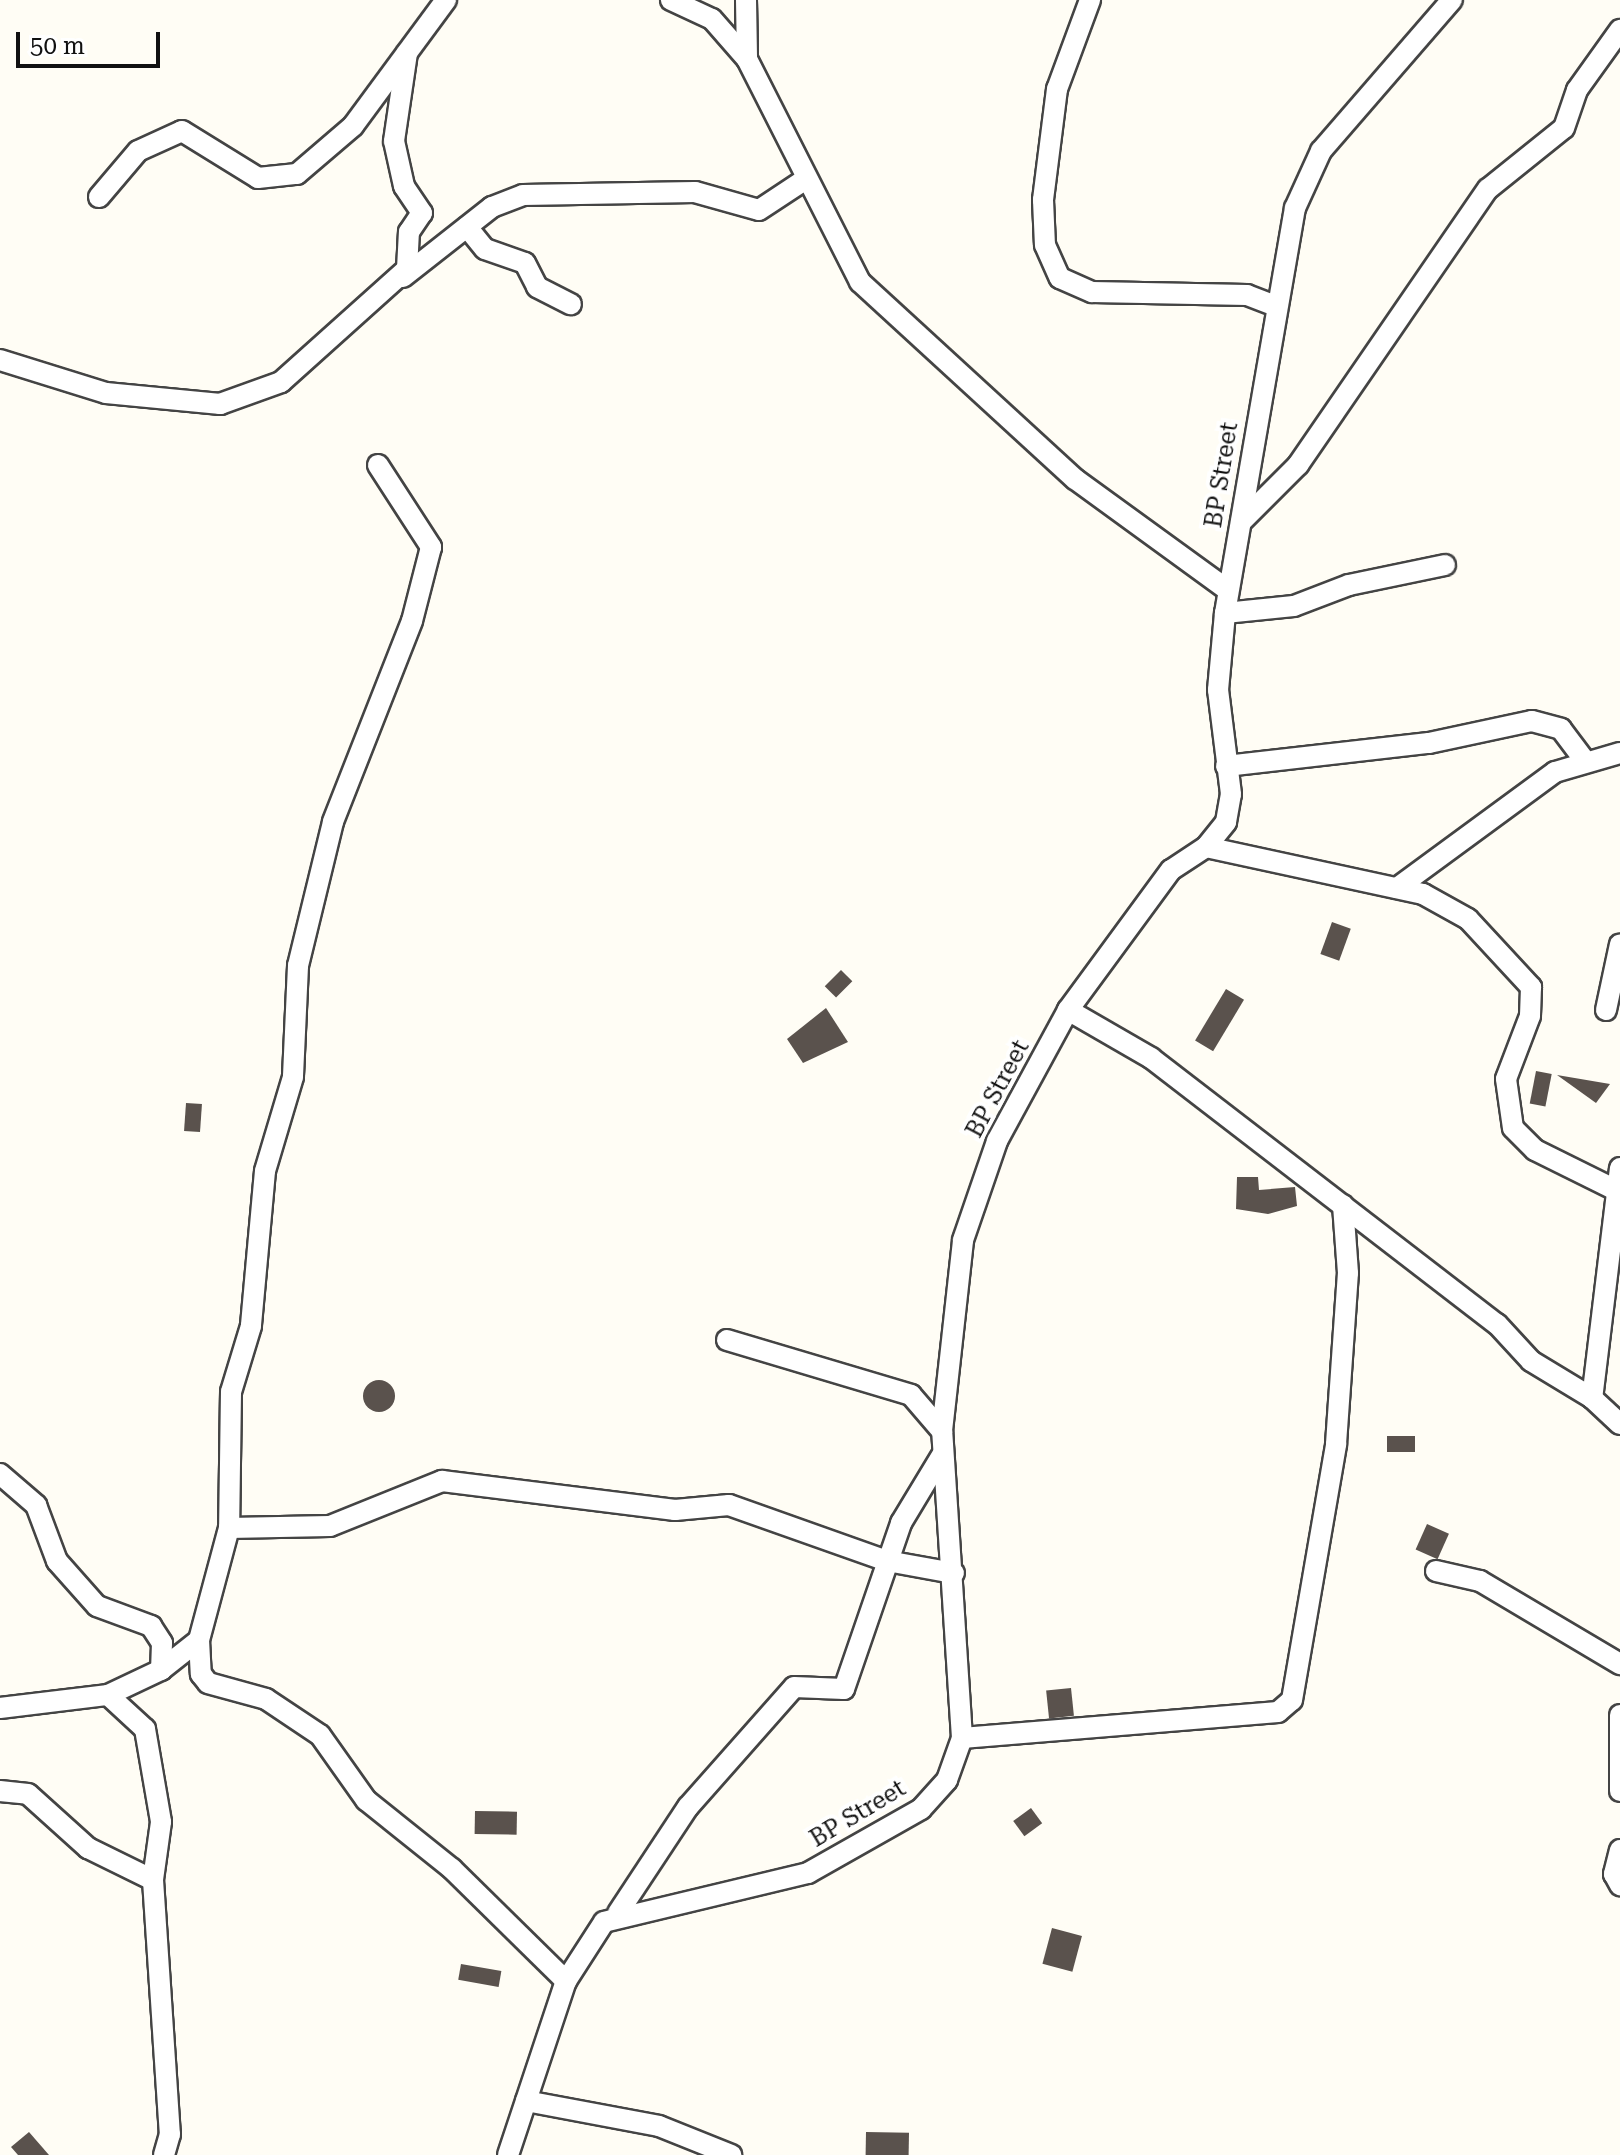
<!DOCTYPE html>
<style>
body{margin:0}
#map{position:relative;width:1620px;height:2155px;overflow:hidden;background:#fffdf5;font-family:"Roboto Serif",serif}
div>[style]{position:absolute}
[style*='--x']{left:calc(var(--x)*1px);top:calc(var(--y)*1px);width:calc(var(--w)*1px);rotate:calc(var(--a)*1deg)}
.building>*{inset:0;background:#5a524d;transform-origin:0 0}
.round{border-radius:50%}
.roads{filter:drop-shadow(2px 0 #444) drop-shadow(-2px 0 #444) drop-shadow(0 2px #444) drop-shadow(0 -2px #444)}
.minor>*{height:20px;margin:-10px;padding:0 10px;transform-origin:10px;border-radius:10px;background:#fff}
span{translate:-50% -50%;white-space:nowrap;text-align:center;line-height:1.15;-webkit-text-stroke:8px #fff;paint-order:stroke}
.street-label{font-size:24px;color:#111}
.scale{position:absolute;left:16px;top:32px;width:144px;height:36px;box-sizing:border-box;border:4px solid #111;border-top:0;padding-left:10px;font-size:24px;line-height:28px;white-space:nowrap;color:#111;-webkit-text-stroke:6px #fff;paint-order:stroke}
</style>
<div id="map">
<div class="building">
<i style="left:1332px;top:922px;width:20px;height:34px;rotate:20deg"></i>
<i style="left:841px;top:970px;width:16px;height:23px;rotate:45deg"></i>
<i style="left:1226px;top:989px;width:21px;height:60px;rotate:31deg"></i>
<i style="clip-path:polygon(826px 1008px,848px 1042px,803px 1063px,787px 1039px)"></i>
<i style="left:1536px;top:1071px;width:16px;height:33px;rotate:11deg"></i>
<i style="clip-path:polygon(1557px 1075px,1610px 1084px,1596px 1103px)"></i>
<i style="left:186px;top:1103px;width:16px;height:28px;rotate:4deg"></i>
<i style="clip-path:polygon(1237px 1177px,1258px 1177px,1259px 1190px,1295px 1187px,1297px 1206px,1268px 1214px,1236px 1209px)"></i>
<i class="round" style="left:363px;top:1380px;width:32px;height:32px"></i>
<i style="left:1387px;top:1436px;width:28px;height:16px"></i>
<i style="left:1427px;top:1524px;width:24px;height:28px;rotate:24deg"></i>
<i style="left:1071px;top:1688px;width:28px;height:25px;rotate:84deg"></i>
<i style="left:1031px;top:1808px;width:19px;height:22px;rotate:54deg"></i>
<i style="left:475px;top:1811px;width:42px;height:23px;rotate:1deg"></i>
<i style="left:1052px;top:1928px;width:31px;height:37px;rotate:15deg"></i>
<i style="left:461px;top:1964px;width:41px;height:16px;rotate:10deg"></i>
<i style="clip-path:polygon(29px 2132px,49px 2155px,18px 2155px,11px 2147px)"></i>
<i style="left:866px;top:2132px;width:43px;height:23px;rotate:1deg"></i>
</div>
<div class="roads">
<div class="minor">
<i style="--x:671;--y:0;--w:45;--a:24.9"></i>
<i style="--x:712;--y:19;--w:53;--a:48.8"></i>
<i style="--x:747;--y:59;--w:250;--a:63.1"></i>
<i style="--x:860;--y:282;--w:292;--a:42.5"></i>
<i style="--x:1075;--y:479;--w:189;--a:36"></i>
<i style="--x:746;--y:0;--w:59;--a:89"></i>
<i style="--x:1090;--y:0;--w:95;--a:110.3"></i>
<i style="--x:1057;--y:89;--w:112;--a:97.2"></i>
<i style="--x:1043;--y:200;--w:45;--a:87.5"></i>
<i style="--x:1045;--y:245;--w:36;--a:66"></i>
<i style="--x:1060;--y:278;--w:35;--a:24"></i>
<i style="--x:1092;--y:292;--w:155;--a:1.1"></i>
<i style="--x:1247;--y:295;--w:30;--a:21"></i>
<i style="--x:99;--y:197;--w:60;--a:-49.7"></i>
<i style="--x:138;--y:151;--w:48;--a:-24.4"></i>
<i style="--x:182;--y:131;--w:89;--a:31.7"></i>
<i style="--x:258;--y:178;--w:39;--a:-6"></i>
<i style="--x:297;--y:174;--w:74;--a:-40.6"></i>
<i style="--x:353;--y:126;--w:157;--a:-53.6"></i>
<i style="--x:467;--y:227;--w:28;--a:51"></i>
<i style="--x:485;--y:249;--w:42;--a:19.3"></i>
<i style="--x:525;--y:263;--w:27;--a:63"></i>
<i style="--x:537;--y:287;--w:38;--a:27"></i>
<i style="--x:403;--y:277;--w:113;--a:-38.2"></i>
<i style="--x:492;--y:207;--w:33;--a:-21"></i>
<i style="--x:523;--y:195;--w:172;--a:-1"></i>
<i style="--x:695;--y:192;--w:66;--a:15.7"></i>
<i style="--x:759;--y:210;--w:56;--a:-33.4"></i>
<i style="--x:0;--y:360;--w:111;--a:17.3"></i>
<i style="--x:106;--y:393;--w:115;--a:5.5"></i>
<i style="--x:220;--y:404;--w:65;--a:-19.8"></i>
<i style="--x:281;--y:382;--w:169;--a:-41.9"></i>
<i style="--x:407;--y:269;--w:37;--a:-87"></i>
<i style="--x:409;--y:232;--w:23;--a:-56"></i>
<i style="--x:422;--y:213;--w:32;--a:-124"></i>
<i style="--x:404;--y:186;--w:46;--a:-102.5"></i>
<i style="--x:394;--y:141;--w:89;--a:-81.6"></i>
<i style="--x:378;--y:465;--w:98;--a:57.1"></i>
<i style="--x:431;--y:547;--w:76;--a:104.4"></i>
<i style="--x:412;--y:621;--w:216;--a:111.5"></i>
<i style="--x:333;--y:822;--w:148;--a:103.7"></i>
<i style="--x:298;--y:966;--w:111;--a:92.6"></i>
<i style="--x:293;--y:1077;--w:98;--a:106.6"></i>
<i style="--x:265;--y:1171;--w:156;--a:95.2"></i>
<i style="--x:251;--y:1326;--w:69;--a:106.9"></i>
<i style="--x:231;--y:1392;--w:136;--a:90.8"></i>
<i style="--x:229;--y:1528;--w:116;--a:105"></i>
<i style="--x:199;--y:1640;--w:34;--a:87"></i>
<i style="--x:201;--y:1674;--w:11;--a:52"></i>
<i style="--x:208;--y:1683;--w:60;--a:15.4"></i>
<i style="--x:266;--y:1699;--w:65;--a:33.7"></i>
<i style="--x:320;--y:1735;--w:80;--a:54.7"></i>
<i style="--x:366;--y:1800;--w:110;--a:38.7"></i>
<i style="--x:452;--y:1869;--w:160;--a:44.5"></i>
<i style="--x:1241;--y:522;--w:81;--a:-45"></i>
<i style="--x:1298;--y:465;--w:335;--a:-55.5"></i>
<i style="--x:1488;--y:189;--w:97;--a:-38.8"></i>
<i style="--x:1564;--y:128;--w:40;--a:-71.1"></i>
<i style="--x:1577;--y:90;--w:74;--a:-54.4"></i>
<i style="--x:1225;--y:613;--w:69;--a:-5.8"></i>
<i style="--x:1294;--y:606;--w:59;--a:-20.9"></i>
<i style="--x:1349;--y:585;--w:98;--a:-11.8"></i>
<i style="--x:1226;--y:766;--w:204;--a:-6.5"></i>
<i style="--x:1429;--y:743;--w:105;--a:-12.1"></i>
<i style="--x:1532;--y:721;--w:30;--a:15"></i>
<i style="--x:1561;--y:729;--w:39;--a:53"></i>
<i style="--x:1206;--y:847;--w:222;--a:12.2"></i>
<i style="--x:1423;--y:894;--w:51;--a:29.1"></i>
<i style="--x:1468;--y:919;--w:93;--a:47.2"></i>
<i style="--x:1531;--y:987;--w:29;--a:92"></i>
<i style="--x:1530;--y:1016;--w:67;--a:110.9"></i>
<i style="--x:1506;--y:1079;--w:49;--a:81.9"></i>
<i style="--x:1513;--y:1128;--w:31;--a:45"></i>
<i style="--x:1535;--y:1150;--w:88;--a:26.3"></i>
<i style="--x:1397;--y:888;--w:196;--a:-36.3"></i>
<i style="--x:1555;--y:772;--w:68;--a:-16.3"></i>
<i style="--x:1068;--y:1010;--w:96;--a:30"></i>
<i style="--x:1151;--y:1058;--w:436;--a:37.6"></i>
<i style="--x:1497;--y:1324;--w:50;--a:47.4"></i>
<i style="--x:1531;--y:1361;--w:71;--a:31.2"></i>
<i style="--x:1606;--y:1010;--w:67;--a:-78"></i>
<i style="--x:1620;--y:1168;--w:232;--a:96.9"></i>
<i style="--x:1592;--y:1398;--w:38;--a:43"></i>
<i style="--x:727;--y:1340;--w:192;--a:16.6"></i>
<i style="--x:911;--y:1395;--w:48;--a:49.3"></i>
<i style="--x:0;--y:1474;--w:48;--a:40.7"></i>
<i style="--x:36;--y:1505;--w:60;--a:69.4"></i>
<i style="--x:57;--y:1561;--w:60;--a:48.4"></i>
<i style="--x:97;--y:1606;--w:58;--a:20.3"></i>
<i style="--x:151;--y:1626;--w:20;--a:57"></i>
<i style="--x:162;--y:1643;--w:27;--a:92"></i>
<i style="--x:229;--y:1528;--w:101;--a:-1.1"></i>
<i style="--x:330;--y:1526;--w:121;--a:-21.9"></i>
<i style="--x:442;--y:1481;--w:235;--a:7.1"></i>
<i style="--x:675;--y:1510;--w:54;--a:-5.3"></i>
<i style="--x:729;--y:1505;--w:168;--a:19.5"></i>
<i style="--x:887;--y:1561;--w:68;--a:10.2"></i>
<i style="--x:1436;--y:1571;--w:45;--a:12.8"></i>
<i style="--x:1480;--y:1581;--w:163;--a:30.7"></i>
<i style="--x:108;--y:1695;--w:50;--a:42.6"></i>
<i style="--x:145;--y:1729;--w:94;--a:80.2"></i>
<i style="--x:161;--y:1822;--w:59;--a:97.9"></i>
<i style="--x:153;--y:1880;--w:255;--a:86.2"></i>
<i style="--x:170;--y:2134;--w:22;--a:106"></i>
<i style="--x:0;--y:1708;--w:109;--a:-6.9"></i>
<i style="--x:108;--y:1695;--w:59;--a:-25.3"></i>
<i style="--x:161;--y:1670;--w:48;--a:-38.3"></i>
<i style="--x:1620;--y:1715;--w:76;--a:90"></i>
<i style="--x:962;--y:1738;--w:317;--a:-4.7"></i>
<i style="--x:1278;--y:1712;--w:18;--a:-41"></i>
<i style="--x:1292;--y:1700;--w:260;--a:-80.2"></i>
<i style="--x:1336;--y:1444;--w:171;--a:-86"></i>
<i style="--x:1348;--y:1273;--w:68;--a:-94.2"></i>
<i style="--x:0;--y:1791;--w:28;--a:6"></i>
<i style="--x:28;--y:1794;--w:81;--a:42"></i>
<i style="--x:88;--y:1848;--w:72;--a:26.2"></i>
<i style="--x:1620;--y:1850;--w:25;--a:104"></i>
<i style="--x:1614;--y:1874;--w:13;--a:61"></i>
<i style="--x:618;--y:1913;--w:127;--a:-56.6"></i>
<i style="--x:688;--y:1807;--w:160;--a:-48.5"></i>
<i style="--x:794;--y:1687;--w:50;--a:2.3"></i>
<i style="--x:844;--y:1689;--w:176;--a:-71"></i>
<i style="--x:901;--y:1523;--w:79;--a:-58.9"></i>
<i style="--x:526;--y:2101;--w:135;--a:10.6"></i>
<i style="--x:659;--y:2126;--w:78;--a:21.9"></i>
<i style="--x:508;--y:2155;--w:183;--a:-71.6"></i>
<i style="--x:566;--y:1981;--w:70;--a:-57.2"></i>
<i style="--x:604;--y:1922;--w:210;--a:-13.5"></i>
<i style="--x:808;--y:1873;--w:130;--a:-29.5"></i>
<i style="--x:921;--y:1809;--w:39;--a:-48"></i>
<i style="--x:947;--y:1780;--w:45;--a:-70.3"></i>
<i style="--x:962;--y:1738;--w:308;--a:-93.7"></i>
<i style="--x:942;--y:1431;--w:192;--a:-83.7"></i>
<i style="--x:963;--y:1240;--w:105;--a:-71"></i>
<i style="--x:997;--y:1141;--w:149;--a:-61.5"></i>
<i style="--x:1068;--y:1010;--w:174;--a:-53.7"></i>
<i style="--x:1171;--y:870;--w:42;--a:-33.3"></i>
<i style="--x:1206;--y:847;--w:32;--a:-51"></i>
<i style="--x:1226;--y:822;--w:28;--a:-80"></i>
<i style="--x:1231;--y:794;--w:105;--a:-97.1"></i>
<i style="--x:1218;--y:690;--w:77;--a:-84.8"></i>
<i style="--x:1225;--y:613;--w:411;--a:-80.2"></i>
<i style="--x:1295;--y:208;--w:63;--a:-65.5"></i>
<i style="--x:1321;--y:151;--w:200;--a:-49.1"></i>
</div>
</div>
<div class="street-label">
<span style="left:1222px;top:475px;rotate:-81deg">BP Street</span>
<span style="left:998px;top:1089px;rotate:-62deg">BP Street</span>
<span style="left:858px;top:1814px;rotate:-31deg">BP Street</span>
</div>
<div class="scale">50 m</div>
</div>
